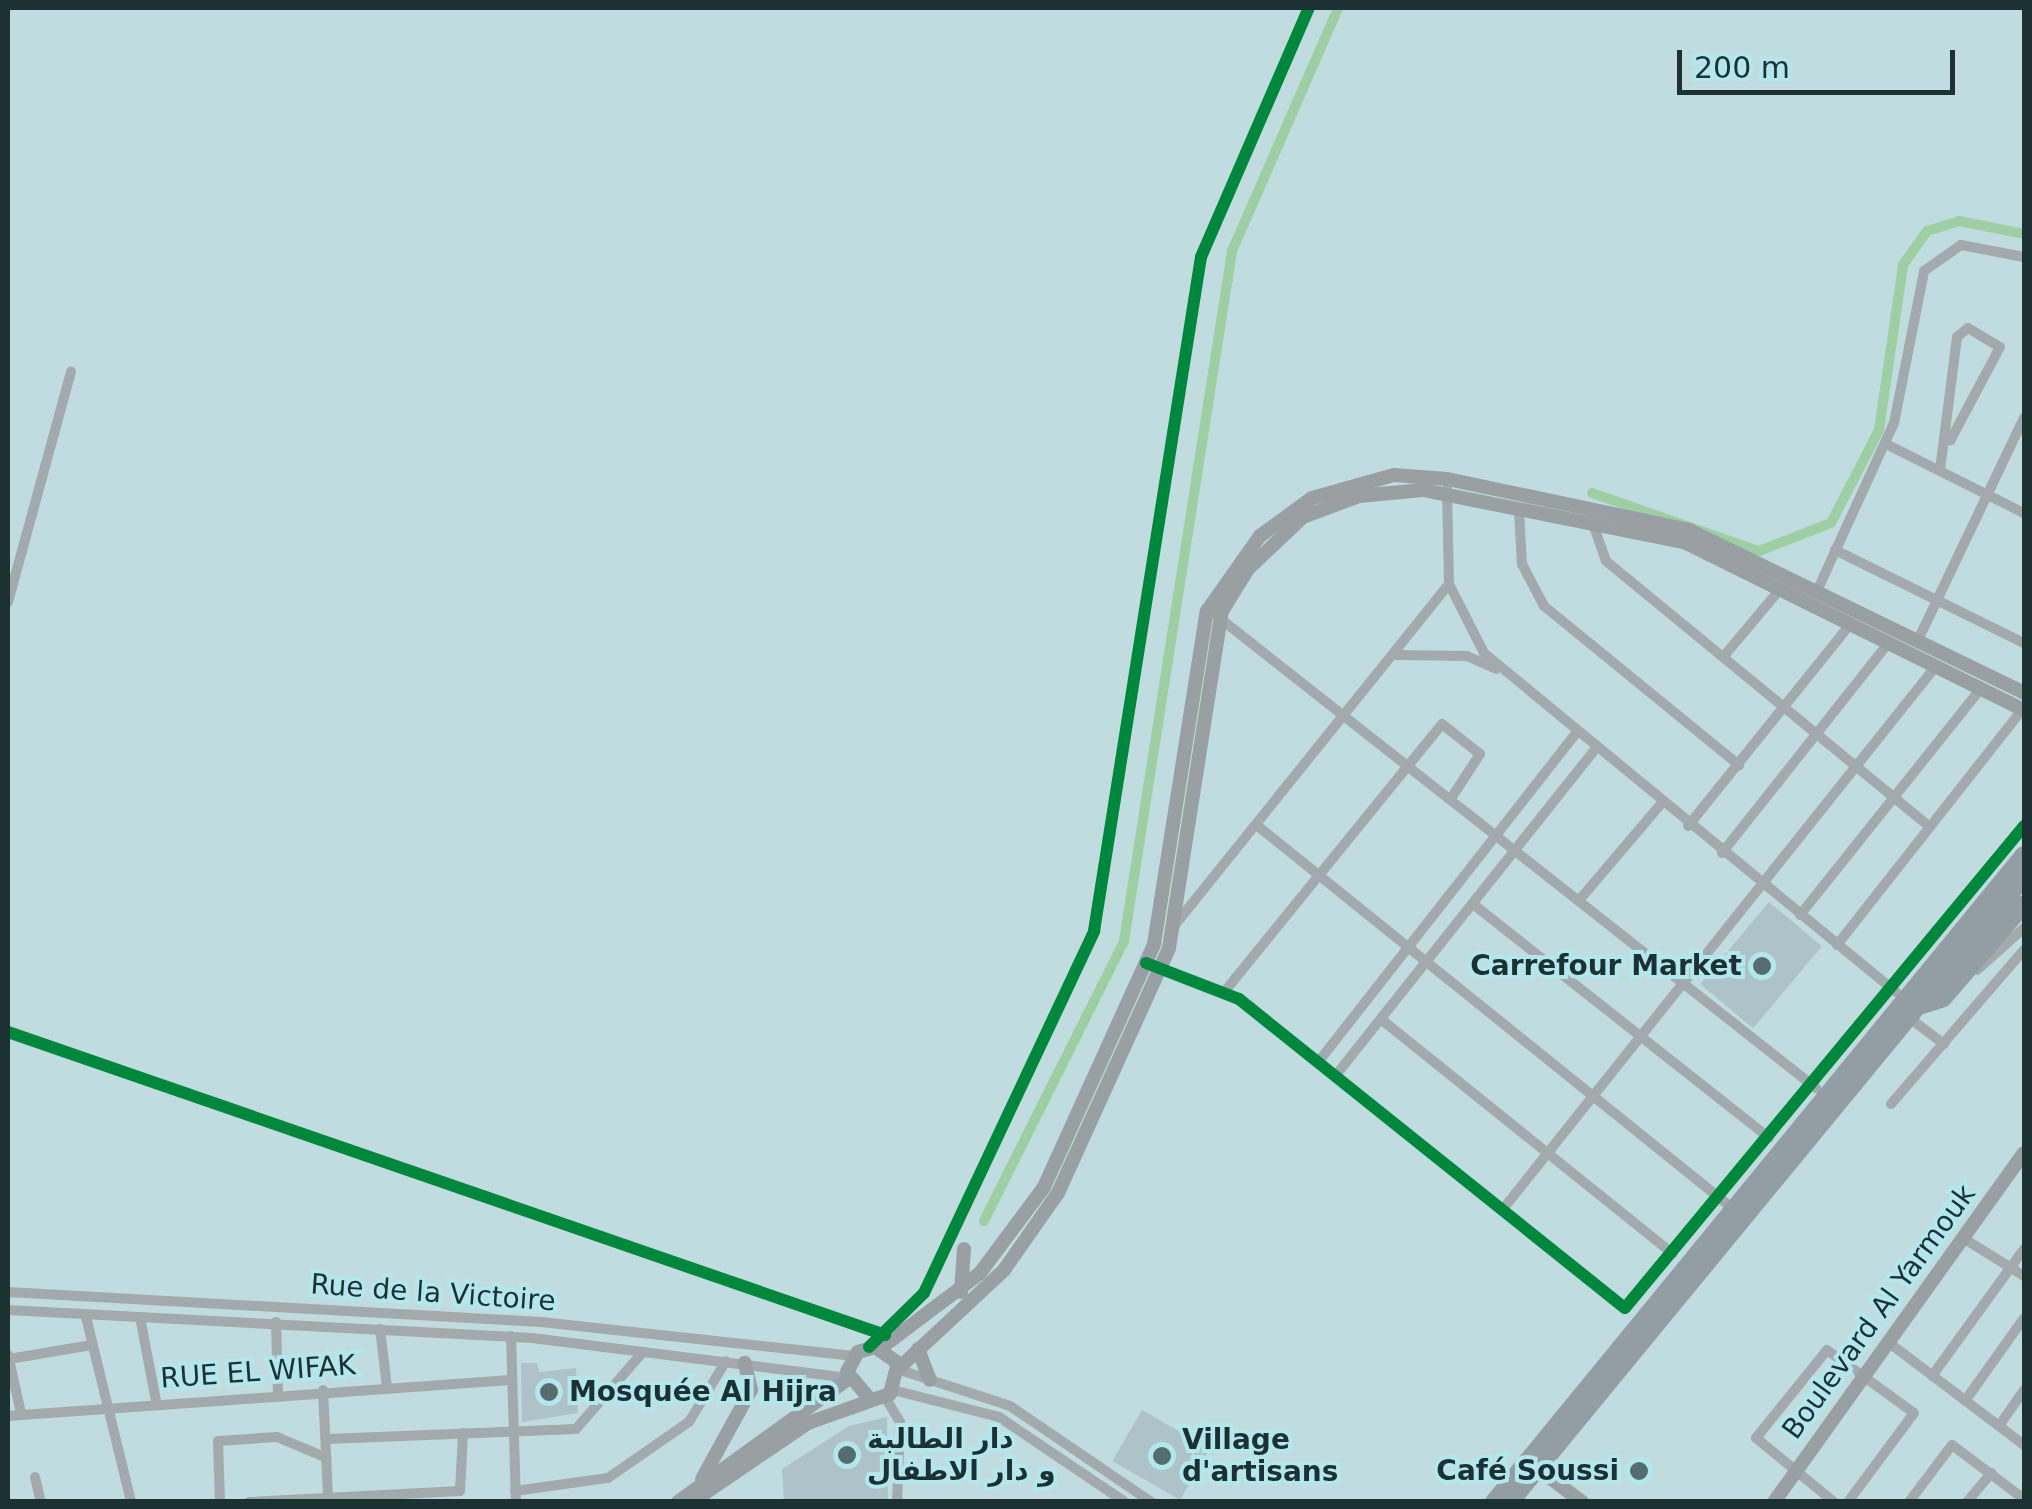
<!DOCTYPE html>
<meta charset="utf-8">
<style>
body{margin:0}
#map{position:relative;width:2032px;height:1509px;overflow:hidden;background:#c0dcdf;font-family:"DejaVu Sans",Vazirmatn,sans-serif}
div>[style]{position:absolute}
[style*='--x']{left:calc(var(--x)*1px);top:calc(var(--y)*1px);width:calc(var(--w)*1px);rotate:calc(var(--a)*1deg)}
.canal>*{height:10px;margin:-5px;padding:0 5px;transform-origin:5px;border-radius:5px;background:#9ecfa4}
.building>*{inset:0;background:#adc3c7;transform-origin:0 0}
.street>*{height:10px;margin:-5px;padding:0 5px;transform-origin:5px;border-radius:5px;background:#a3aaaf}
.secondary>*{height:14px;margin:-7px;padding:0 7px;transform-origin:7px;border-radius:7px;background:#98a0a5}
.highway>*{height:18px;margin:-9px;padding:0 9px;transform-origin:9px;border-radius:9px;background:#939ea4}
.cycleway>*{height:12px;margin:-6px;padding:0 6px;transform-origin:6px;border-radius:6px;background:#00873e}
.dots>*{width:28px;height:28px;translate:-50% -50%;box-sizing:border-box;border:5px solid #b3e7ec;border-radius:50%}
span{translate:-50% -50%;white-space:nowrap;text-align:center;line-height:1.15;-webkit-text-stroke:8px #b3e7ec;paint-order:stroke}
.poi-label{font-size:28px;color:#1c3133;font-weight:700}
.right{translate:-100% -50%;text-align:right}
.left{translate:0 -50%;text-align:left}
.street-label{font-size:28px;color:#1c3133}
.frame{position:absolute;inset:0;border:10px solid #1c3133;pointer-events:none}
.scale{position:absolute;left:1677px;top:50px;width:278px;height:45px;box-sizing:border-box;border:5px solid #1c3133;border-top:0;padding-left:12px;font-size:30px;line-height:35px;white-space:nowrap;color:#1c3133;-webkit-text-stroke:8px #b3e7ec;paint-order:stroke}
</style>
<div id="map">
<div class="canal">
<i style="--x:1592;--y:493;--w:177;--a:19.2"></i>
<i style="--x:1759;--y:551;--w:77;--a:-21.3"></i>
<i style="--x:1831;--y:523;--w:105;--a:-62.7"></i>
<i style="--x:1879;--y:430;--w:167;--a:-81.7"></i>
<i style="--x:1903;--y:265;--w:42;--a:-54.8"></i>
<i style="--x:1927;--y:231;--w:34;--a:-17"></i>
<i style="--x:1959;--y:221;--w:66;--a:11.3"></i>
<i style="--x:984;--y:1221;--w:313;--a:-63.4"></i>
<i style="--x:1124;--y:941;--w:698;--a:-81.1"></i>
<i style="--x:1232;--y:251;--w:265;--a:-66.4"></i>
</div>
<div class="building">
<i style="left:1769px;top:902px;width:69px;height:107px;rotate:40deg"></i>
<i style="clip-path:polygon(521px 1363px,537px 1363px,539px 1372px,576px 1368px,578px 1413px,522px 1422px)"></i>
<i style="left:1142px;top:1410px;width:78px;height:59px;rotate:30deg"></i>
<i style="clip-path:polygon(887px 1417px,888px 1502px,784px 1502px,782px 1469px,849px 1426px)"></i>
</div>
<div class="street">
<i style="--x:1886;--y:444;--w:154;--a:26.6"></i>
<i style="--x:1940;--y:470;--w:134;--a:-82.7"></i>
<i style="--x:1957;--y:337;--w:14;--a:-39"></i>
<i style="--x:1968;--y:328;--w:37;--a:31"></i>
<i style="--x:2000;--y:347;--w:106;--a:118"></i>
<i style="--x:1447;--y:489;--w:95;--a:88.8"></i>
<i style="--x:1449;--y:584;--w:77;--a:63.1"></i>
<i style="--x:1484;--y:653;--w:534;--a:39.45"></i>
<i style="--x:1519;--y:511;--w:53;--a:86.8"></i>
<i style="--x:1522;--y:564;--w:47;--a:62.4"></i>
<i style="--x:1544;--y:606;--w:252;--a:39.2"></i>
<i style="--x:1592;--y:521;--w:42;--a:70.7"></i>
<i style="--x:1606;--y:561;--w:419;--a:39.4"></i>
<i style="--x:1835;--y:550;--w:211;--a:26.2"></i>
<i style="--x:1817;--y:591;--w:185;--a:-65.4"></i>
<i style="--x:1894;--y:423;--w:155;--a:-78.8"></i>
<i style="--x:1924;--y:271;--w:45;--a:-35.1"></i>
<i style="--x:1961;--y:245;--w:64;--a:10.8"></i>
<i style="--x:8;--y:602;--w:239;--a:-74.7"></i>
<i style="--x:1217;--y:616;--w:763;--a:38.24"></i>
<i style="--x:1918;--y:640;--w:246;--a:-64.5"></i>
<i style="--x:1396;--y:655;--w:71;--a:0.8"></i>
<i style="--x:1467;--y:656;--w:32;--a:24"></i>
<i style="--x:1724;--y:656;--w:89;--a:-50"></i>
<i style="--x:1688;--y:826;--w:260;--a:-51.2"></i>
<i style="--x:1259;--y:827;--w:607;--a:38.85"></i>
<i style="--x:1722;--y:853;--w:269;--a:-51.6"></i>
<i style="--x:1581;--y:898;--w:123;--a:-49.6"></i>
<i style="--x:1473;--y:904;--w:377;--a:38.3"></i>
<i style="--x:1800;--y:915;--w:290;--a:-51.4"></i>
<i style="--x:1174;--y:926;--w:439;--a:-51.2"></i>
<i style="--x:1837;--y:945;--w:300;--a:-51.8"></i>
<i style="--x:1156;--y:967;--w:89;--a:21.1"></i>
<i style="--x:1239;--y:999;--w:494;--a:38.7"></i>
<i style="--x:1625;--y:1308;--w:626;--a:-50.38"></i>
<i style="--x:1977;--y:970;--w:63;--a:-41.8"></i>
<i style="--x:1225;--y:991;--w:344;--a:-50.9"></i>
<i style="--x:1442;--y:724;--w:48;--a:38.3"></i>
<i style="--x:1480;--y:754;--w:51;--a:123.1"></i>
<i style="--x:1908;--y:1017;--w:45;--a:36.9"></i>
<i style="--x:1382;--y:1020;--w:373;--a:38.8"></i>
<i style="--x:8;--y:1032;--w:928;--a:19.06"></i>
<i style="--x:1319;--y:1061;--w:415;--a:-51.9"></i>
<i style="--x:1336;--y:1075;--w:414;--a:-51.5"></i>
<i style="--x:1891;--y:1104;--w:203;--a:-49.2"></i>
<i style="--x:1503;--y:1209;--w:695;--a:-51.43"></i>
<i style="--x:1963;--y:1238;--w:72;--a:31.9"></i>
<i style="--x:8;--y:1292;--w:534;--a:3.22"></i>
<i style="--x:541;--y:1322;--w:315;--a:6.2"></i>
<i style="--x:8;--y:1310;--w:525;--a:3.06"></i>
<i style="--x:532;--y:1338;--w:319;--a:7.2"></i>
<i style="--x:86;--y:1317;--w:190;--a:76.3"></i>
<i style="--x:140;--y:1317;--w:86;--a:79.2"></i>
<i style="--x:276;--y:1322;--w:71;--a:88.4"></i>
<i style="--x:380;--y:1329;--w:58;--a:83.1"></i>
<i style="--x:511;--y:1336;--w:166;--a:88.3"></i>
<i style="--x:1888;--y:1342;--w:171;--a:37.1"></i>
<i style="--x:870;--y:1347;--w:76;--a:-45"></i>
<i style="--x:924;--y:1293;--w:400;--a:-64.8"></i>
<i style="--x:1094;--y:931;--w:682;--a:-80.98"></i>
<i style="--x:1201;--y:257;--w:271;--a:-66.6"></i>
<i style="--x:8;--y:1355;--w:59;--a:77.4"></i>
<i style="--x:9;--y:1359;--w:84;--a:-9.6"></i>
<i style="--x:900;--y:1370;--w:116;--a:18.1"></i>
<i style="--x:1010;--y:1406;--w:171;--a:34.2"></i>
<i style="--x:1932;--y:1376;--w:157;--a:-54.1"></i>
<i style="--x:323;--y:1390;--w:106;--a:87.3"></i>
<i style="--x:893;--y:1390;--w:109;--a:14.3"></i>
<i style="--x:999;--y:1417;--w:152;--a:34"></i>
<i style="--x:885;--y:1397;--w:29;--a:59"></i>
<i style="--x:900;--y:1422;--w:80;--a:92.1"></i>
<i style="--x:1965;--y:1401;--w:102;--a:-54.6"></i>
<i style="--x:8;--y:1416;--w:504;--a:-4.09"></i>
<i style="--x:1999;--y:1426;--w:44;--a:-55.2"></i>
<i style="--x:327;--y:1439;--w:249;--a:-2.3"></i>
<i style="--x:576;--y:1429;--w:102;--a:-49"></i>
<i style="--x:35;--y:1477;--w:26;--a:77"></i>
<i style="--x:515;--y:1491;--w:94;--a:-8"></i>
<i style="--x:608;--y:1478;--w:98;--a:-34.7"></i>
<i style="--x:689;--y:1422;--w:71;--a:-58.8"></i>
<i style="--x:220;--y:1502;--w:61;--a:-91.9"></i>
<i style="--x:218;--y:1441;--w:59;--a:-3.9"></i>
<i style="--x:277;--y:1437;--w:54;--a:22.8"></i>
<i style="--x:249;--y:1502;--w:211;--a:-3"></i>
<i style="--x:460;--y:1491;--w:58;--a:-87"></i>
<i style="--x:1834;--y:1502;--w:101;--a:-140.6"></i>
<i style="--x:1756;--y:1438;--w:113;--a:-51.1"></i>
<i style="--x:1827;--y:1350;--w:107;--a:35.9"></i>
<i style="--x:1914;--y:1413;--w:111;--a:126.6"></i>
<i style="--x:1909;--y:1502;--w:71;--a:-53"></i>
<i style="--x:1952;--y:1445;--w:90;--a:36.9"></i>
<i style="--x:1967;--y:1502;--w:38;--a:-50"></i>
</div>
<div class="secondary">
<i style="--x:961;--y:1292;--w:43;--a:-86"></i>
<i style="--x:881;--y:1348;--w:124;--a:-37.1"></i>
<i style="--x:980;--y:1273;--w:107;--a:-53.3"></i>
<i style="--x:1044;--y:1187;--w:267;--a:-65.6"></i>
<i style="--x:1154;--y:944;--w:337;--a:-81"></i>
<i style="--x:1207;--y:611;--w:92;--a:-54.8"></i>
<i style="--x:1260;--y:536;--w:64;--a:-36.2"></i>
<i style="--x:1312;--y:498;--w:85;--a:-15.7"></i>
<i style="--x:1394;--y:475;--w:53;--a:4.3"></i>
<i style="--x:1447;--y:479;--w:247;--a:11.9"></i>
<i style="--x:1689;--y:530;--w:373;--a:25.9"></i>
<i style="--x:918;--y:1349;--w:33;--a:69"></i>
<i style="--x:899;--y:1368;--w:144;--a:-43"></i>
<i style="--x:1004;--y:1270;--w:94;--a:-55"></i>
<i style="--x:1058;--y:1193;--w:269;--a:-65.6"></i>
<i style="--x:1169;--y:948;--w:341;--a:-81.1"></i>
<i style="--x:1222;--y:611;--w:49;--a:-58.2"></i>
<i style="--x:1248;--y:569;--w:76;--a:-43.4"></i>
<i style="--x:1303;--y:517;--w:60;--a:-20.6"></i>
<i style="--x:1359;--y:496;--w:64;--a:-5.4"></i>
<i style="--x:1423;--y:490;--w:266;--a:11.3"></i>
<i style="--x:1684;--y:542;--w:379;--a:26.3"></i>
<i style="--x:1536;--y:1467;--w:58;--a:37.3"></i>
<i style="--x:702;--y:1479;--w:102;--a:-61.2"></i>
<i style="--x:751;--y:1390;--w:28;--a:-103"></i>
<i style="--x:678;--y:1502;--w:210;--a:-35.9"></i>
<i style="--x:692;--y:1502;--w:140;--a:-34.3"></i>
<i style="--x:808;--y:1423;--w:87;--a:-19.5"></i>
<i style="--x:890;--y:1394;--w:32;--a:-76"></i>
<i style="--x:898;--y:1363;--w:28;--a:-145"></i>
<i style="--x:875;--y:1347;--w:18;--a:164"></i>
<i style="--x:858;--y:1352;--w:23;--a:119"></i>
<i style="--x:847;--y:1372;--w:35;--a:50"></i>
<i style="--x:1774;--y:1502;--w:429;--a:-54.4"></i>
</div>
<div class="highway">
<i style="--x:1916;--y:1007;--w:28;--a:-18"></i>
<i style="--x:1943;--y:998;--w:124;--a:-49.2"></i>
<i style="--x:1494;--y:1502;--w:836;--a:-50.68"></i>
<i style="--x:1510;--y:1502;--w:809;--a:-50.57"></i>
</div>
<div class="cycleway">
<i style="--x:1146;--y:963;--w:100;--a:21.2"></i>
<i style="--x:1239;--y:999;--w:494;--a:38.7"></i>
<i style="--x:1625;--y:1308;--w:626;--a:-50.38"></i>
<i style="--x:8;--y:1032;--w:928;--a:19.06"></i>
<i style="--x:869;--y:1347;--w:77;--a:-44.5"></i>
<i style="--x:924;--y:1293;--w:400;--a:-64.8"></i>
<i style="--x:1094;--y:931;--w:682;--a:-80.98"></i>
<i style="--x:1201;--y:257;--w:271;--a:-66.6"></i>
</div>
<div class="dots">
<i style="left:1762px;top:966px;background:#556d6f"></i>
<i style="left:549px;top:1392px;background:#556d6f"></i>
<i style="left:847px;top:1455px;background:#556d6f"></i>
<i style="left:1162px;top:1456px;background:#556d6f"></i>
<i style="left:1639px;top:1471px;background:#556d6f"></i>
</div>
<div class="poi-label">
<span class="right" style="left:1742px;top:966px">Carrefour Market</span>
<span class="left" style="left:569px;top:1392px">Mosquée Al Hijra</span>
<span class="left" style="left:867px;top:1455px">دار الطالبة<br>و دار الاطفال</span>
<span class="left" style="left:1182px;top:1456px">Village<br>d'artisans</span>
<span class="right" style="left:1619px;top:1471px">Café Soussi</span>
</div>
<div class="street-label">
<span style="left:433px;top:1293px;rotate:4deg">Rue de la Victoire</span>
<span style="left:1879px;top:1312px;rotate:-54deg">Boulevard Al Yarmouk</span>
<span style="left:258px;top:1372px;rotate:-4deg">RUE EL WIFAK</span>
</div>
<div class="frame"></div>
<div class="scale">200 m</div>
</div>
